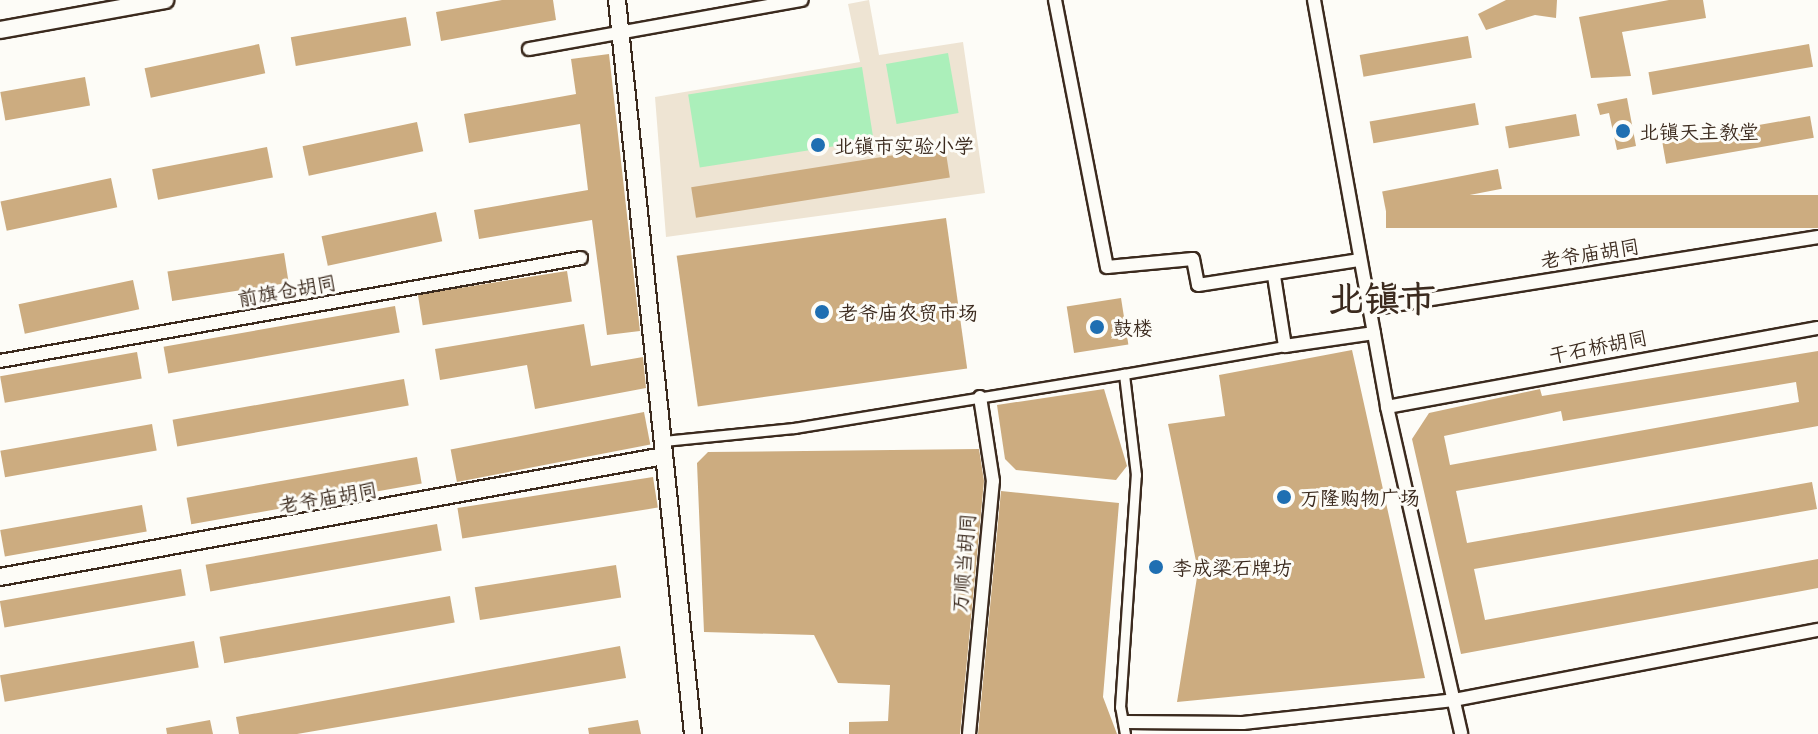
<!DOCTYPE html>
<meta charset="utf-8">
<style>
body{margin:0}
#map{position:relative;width:1818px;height:734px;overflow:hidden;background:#fdfcf7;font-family:Delius,"LXGW WenKai TC",sans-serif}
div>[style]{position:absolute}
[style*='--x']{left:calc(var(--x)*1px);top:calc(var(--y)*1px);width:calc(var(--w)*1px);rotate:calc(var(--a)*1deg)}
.built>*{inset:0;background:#eee4d3}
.green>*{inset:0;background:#abefba;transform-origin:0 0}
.building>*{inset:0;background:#ccac80;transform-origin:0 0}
.roads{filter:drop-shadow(2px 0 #3b2a1e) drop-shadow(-2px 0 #3b2a1e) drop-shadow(0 2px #3b2a1e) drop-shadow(0 -2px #3b2a1e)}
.pedestrian>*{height:9px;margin:-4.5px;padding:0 4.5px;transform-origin:4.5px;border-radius:4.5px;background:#fdfcf7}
.minor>*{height:12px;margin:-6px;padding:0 6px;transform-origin:6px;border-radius:6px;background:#fdfcf7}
.tertiary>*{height:16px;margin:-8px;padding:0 8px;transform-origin:8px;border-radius:8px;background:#fdfcf7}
.dots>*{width:22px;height:22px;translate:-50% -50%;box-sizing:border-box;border:4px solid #fdfcf7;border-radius:50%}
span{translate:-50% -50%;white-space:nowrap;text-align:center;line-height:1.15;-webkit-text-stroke:6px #fdfcf7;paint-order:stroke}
.poi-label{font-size:20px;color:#3b2a1e}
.left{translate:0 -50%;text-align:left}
.street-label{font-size:20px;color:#3b2a1e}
.town-label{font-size:36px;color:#3b2a1e;font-weight:700}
</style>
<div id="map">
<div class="built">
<i style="clip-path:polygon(869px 0,879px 55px,963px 42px,985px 193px,666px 237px,655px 97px,860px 62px,848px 4px)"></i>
</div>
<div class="green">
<i style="left:948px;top:53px;width:61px;height:63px;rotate:80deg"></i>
<i style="left:862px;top:67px;width:74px;height:176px;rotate:81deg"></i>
</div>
<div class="building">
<i style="clip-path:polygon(502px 0,553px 0,556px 20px,441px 41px,436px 12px)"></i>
<i style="clip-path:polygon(1506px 0,1557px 0,1556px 18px,1535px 15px,1486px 30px,1478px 14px)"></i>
<i style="clip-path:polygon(1669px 0,1703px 0,1706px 18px,1622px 32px,1631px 76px,1591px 78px,1579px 17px)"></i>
<i style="left:406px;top:17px;width:29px;height:117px;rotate:80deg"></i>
<i style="left:1468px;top:36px;width:22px;height:110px;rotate:80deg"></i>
<i style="left:259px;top:44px;width:30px;height:117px;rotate:78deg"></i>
<i style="left:1809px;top:44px;width:23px;height:163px;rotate:80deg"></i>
<i style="clip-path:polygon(609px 54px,640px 331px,607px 335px,592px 220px,479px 239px,474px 210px,588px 190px,580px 124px,469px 143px,464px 114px,576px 94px,571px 59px)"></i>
<i style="left:85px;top:77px;width:29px;height:86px;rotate:80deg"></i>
<i style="clip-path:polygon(1627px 98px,1636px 146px,1617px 150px,1609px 113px,1600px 115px,1597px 104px)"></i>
<i style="left:1475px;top:103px;width:22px;height:107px;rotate:80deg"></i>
<i style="left:1576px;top:114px;width:22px;height:72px;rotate:80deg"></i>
<i style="left:1810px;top:116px;width:22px;height:150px;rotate:80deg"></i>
<i style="left:417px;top:122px;width:30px;height:117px;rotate:78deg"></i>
<i style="left:267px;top:147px;width:31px;height:117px;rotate:79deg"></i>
<i style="left:945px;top:147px;width:31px;height:257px;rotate:81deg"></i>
<i style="left:1498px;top:169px;width:20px;height:118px;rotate:79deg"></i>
<i style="left:111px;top:178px;width:30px;height:113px;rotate:78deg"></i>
<i style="left:1818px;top:195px;width:33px;height:432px;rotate:90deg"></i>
<i style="left:436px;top:212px;width:30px;height:117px;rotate:78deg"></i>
<i style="left:946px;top:218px;width:152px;height:272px;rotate:82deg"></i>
<i style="left:284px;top:253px;width:30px;height:118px;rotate:81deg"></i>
<i style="left:567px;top:271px;width:31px;height:151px;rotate:81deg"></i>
<i style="left:133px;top:280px;width:30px;height:117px;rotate:78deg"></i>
<i style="left:1121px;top:298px;width:47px;height:55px;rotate:81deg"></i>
<i style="left:395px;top:306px;width:27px;height:235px;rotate:80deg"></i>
<i style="clip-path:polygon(584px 324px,591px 366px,643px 357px,646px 388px,535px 409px,527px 365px,440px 380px,435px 349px)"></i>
<i style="clip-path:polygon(1352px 350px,1425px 678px,1177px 702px,1198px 571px,1168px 424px,1225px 416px,1219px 375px)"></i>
<i style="clip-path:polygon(evenodd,1818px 351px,1818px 426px,1456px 491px,1467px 543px,1812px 482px,1817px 509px,1474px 569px,1485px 620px,1818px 559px,1818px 588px,1461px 654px,1412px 439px,1429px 413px,1540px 389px,1542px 396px,1818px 351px,1796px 382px,1799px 402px,1450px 465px,1444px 436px,1561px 411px,1563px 421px,1796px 382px)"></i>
<i style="left:137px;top:352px;width:27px;height:139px;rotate:80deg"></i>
<i style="left:404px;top:379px;width:27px;height:235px;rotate:80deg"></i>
<i style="clip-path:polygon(1104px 389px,1127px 466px,1116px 480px,1016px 470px,1005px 459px,997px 405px)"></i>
<i style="left:644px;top:412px;width:33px;height:197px;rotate:79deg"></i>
<i style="left:152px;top:424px;width:27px;height:154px;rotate:80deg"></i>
<i style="clip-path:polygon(979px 449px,984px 481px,960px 734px,849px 734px,849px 722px,888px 721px,890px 685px,838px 683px,814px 635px,704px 632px,697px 463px,708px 452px)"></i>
<i style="left:417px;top:457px;width:27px;height:234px;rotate:80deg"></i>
<i style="left:653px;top:477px;width:31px;height:198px;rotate:81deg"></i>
<i style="clip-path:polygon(1001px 491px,1119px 503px,1103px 697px,1117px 734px,978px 734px)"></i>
<i style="left:142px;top:505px;width:27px;height:144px;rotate:80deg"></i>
<i style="left:437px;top:524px;width:27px;height:235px;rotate:80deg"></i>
<i style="left:616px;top:565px;width:33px;height:143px;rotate:81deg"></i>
<i style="left:181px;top:569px;width:27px;height:184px;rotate:80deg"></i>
<i style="left:450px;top:596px;width:27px;height:234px;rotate:80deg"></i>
<i style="left:194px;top:641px;width:27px;height:197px;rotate:80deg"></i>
<i style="clip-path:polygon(620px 646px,626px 678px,297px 734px,239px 734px,236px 717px)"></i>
<i style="clip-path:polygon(210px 720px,213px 734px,167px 734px,166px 728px)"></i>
<i style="clip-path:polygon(638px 720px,641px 734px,589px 734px,588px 728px)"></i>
</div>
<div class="roads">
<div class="pedestrian">
<i style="--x:663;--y:441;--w:132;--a:-5.7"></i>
<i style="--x:794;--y:428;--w:334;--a:-9.3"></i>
<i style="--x:1125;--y:734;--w:27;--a:-100"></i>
<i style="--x:1120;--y:707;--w:233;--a:-86.1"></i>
<i style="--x:1136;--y:475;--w:102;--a:-96.8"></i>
<i style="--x:1124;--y:374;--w:163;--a:-9.9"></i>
</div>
<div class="minor">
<i style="--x:1055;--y:0;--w:272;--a:79"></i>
<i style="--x:1107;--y:267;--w:86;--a:-5.3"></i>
<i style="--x:1193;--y:259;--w:26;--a:79"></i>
<i style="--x:1198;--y:285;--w:164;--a:-8.8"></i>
<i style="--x:1314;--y:0;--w:413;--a:79.8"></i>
<i style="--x:1387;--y:407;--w:335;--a:77.2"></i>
<i style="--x:529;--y:49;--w:277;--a:-10.2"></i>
<i style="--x:1274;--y:276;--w:71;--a:81.1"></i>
<i style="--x:1285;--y:346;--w:90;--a:-8.3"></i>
<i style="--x:1369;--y:309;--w:455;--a:-9.1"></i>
<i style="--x:0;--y:361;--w:590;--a:-10.05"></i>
<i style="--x:1387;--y:407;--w:438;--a:-10.4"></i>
<i style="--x:1126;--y:722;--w:117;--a:0.5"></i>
<i style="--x:1243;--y:723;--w:212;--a:-6.2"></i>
<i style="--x:1454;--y:700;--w:371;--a:-10.9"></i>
<i style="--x:969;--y:734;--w:254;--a:-84.6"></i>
<i style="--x:993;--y:481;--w:85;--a:-98.8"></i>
</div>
<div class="tertiary">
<i style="--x:617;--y:0;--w:738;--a:84.09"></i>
<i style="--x:0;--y:30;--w:168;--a:-10.3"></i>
<i style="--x:0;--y:577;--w:675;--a:-10.33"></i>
</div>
</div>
<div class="dots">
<i style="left:1623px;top:131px;background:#1f6fb2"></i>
<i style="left:818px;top:145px;background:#1f6fb2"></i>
<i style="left:822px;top:312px;background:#1f6fb2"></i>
<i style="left:1097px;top:327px;background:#1f6fb2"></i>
<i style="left:1284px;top:497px;background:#1f6fb2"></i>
<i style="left:1156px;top:567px;background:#1f6fb2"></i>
</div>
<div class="poi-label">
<span class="left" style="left:1639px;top:131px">北镇天主教堂</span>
<span class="left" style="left:834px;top:145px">北镇市实验小学</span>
<span class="left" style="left:838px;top:312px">老爷庙农贸市场</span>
<span class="left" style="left:1113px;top:327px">鼓楼</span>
<span class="left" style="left:1300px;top:497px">万隆购物广场</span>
<span class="left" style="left:1172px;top:567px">李成梁石牌坊</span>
</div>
<div class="street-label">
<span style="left:1590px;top:253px;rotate:-9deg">老爷庙胡同</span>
<span style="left:287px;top:290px;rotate:-10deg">前旗仓胡同</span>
<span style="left:1598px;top:346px;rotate:-11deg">干石桥胡同</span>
<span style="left:328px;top:497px;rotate:-10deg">老爷庙胡同</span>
<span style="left:963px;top:563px;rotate:-85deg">万顺当胡同</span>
</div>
<div class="town-label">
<span style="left:1382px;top:299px">北镇市</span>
</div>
</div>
